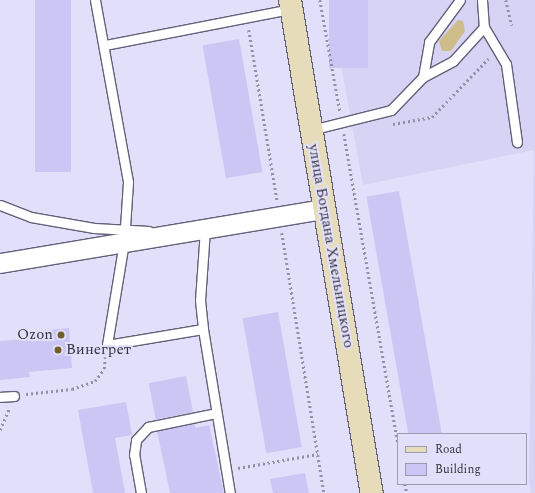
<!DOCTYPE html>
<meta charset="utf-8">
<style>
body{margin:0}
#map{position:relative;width:535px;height:493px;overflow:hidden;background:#e2dffa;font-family:Spectral,serif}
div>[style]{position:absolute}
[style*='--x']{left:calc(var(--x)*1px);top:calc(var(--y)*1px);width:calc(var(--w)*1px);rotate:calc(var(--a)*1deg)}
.built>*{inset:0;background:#d6d3f4}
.green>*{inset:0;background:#cfbc8b}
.building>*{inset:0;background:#cbc6f4;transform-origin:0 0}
.path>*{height:2.5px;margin-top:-1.25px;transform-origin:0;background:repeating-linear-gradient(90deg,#9290a4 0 2px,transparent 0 5px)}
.roads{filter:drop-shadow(1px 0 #636178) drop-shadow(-1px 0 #636178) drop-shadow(0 1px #636178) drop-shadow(0 -1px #636178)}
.service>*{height:9px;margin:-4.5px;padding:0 4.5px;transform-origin:4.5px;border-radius:4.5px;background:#fff}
.minor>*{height:19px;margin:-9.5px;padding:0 9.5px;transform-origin:9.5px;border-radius:9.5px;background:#fff}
.secondary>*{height:22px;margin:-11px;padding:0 11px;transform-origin:11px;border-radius:11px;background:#e7dcb9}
.dots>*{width:11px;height:11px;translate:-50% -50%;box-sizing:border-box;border:2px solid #e2dffa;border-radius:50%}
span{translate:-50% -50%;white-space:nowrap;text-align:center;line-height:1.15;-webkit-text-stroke:4px #e2dffa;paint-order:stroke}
.street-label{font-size:15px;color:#36353f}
.poi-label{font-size:15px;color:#36353f}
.right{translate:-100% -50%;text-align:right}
.left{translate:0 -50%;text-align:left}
.legend{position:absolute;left:397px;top:433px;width:130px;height:52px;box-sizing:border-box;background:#e2dffa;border:1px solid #9d9baf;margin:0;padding:5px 7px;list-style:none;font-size:12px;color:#36353f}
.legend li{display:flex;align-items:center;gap:8px;height:20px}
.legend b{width:20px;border:1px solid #9d9baf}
</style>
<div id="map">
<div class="built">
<i style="clip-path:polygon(329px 0,535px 0,535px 493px,531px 493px,529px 478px,534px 150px,363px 185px)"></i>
</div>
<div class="green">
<i style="clip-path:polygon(458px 20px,463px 21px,465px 31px,451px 51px,442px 51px,439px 41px)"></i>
</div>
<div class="building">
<i style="left:35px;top:0;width:36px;height:172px"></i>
<i style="left:329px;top:0;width:39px;height:68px"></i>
<i style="left:239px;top:39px;width:135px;height:37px;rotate:80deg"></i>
<i style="left:399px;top:191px;width:247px;height:33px;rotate:80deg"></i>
<i style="left:278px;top:312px;width:137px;height:36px;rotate:80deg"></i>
<i style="clip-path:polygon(69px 328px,72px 368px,29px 372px,30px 377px,0 380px,0 341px,39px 338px,38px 331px)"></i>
<i style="left:186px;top:376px;width:37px;height:38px;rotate:79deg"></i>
<i style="clip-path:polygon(126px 402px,132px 435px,115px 438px,125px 493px,93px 493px,78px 410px)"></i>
<i style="clip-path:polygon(195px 424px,195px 428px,209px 425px,224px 493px,170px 493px,157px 431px)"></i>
<i style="clip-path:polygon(305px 473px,309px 493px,273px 493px,270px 479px)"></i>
</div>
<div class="path">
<i style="--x:320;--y:0;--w:113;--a:79.8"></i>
<i style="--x:506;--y:0;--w:26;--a:77"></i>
<i style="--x:249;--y:30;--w:172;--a:80.6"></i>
<i style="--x:393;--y:124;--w:40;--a:-10"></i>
<i style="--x:432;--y:117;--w:81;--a:-46"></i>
<i style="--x:344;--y:134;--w:313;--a:80.1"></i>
<i style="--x:282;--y:233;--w:263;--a:80.8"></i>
<i style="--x:26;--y:394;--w:46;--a:-6.2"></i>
<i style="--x:72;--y:389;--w:24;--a:-19"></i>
<i style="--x:95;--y:381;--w:15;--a:-53"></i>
<i style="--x:104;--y:369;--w:12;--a:-85"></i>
<i style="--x:0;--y:430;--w:23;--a:-67"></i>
<i style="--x:238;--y:468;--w:81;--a:-9.9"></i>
<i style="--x:405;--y:484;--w:9;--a:77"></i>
</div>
<div class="roads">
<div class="service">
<i style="--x:95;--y:0;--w:185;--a:79.7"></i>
<i style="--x:128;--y:182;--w:60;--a:93.8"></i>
<i style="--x:124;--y:242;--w:104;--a:99.4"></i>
<i style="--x:107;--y:345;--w:97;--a:-9.5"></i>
<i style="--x:482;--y:0;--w:27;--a:86"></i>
<i style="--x:105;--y:45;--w:189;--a:-11"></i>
<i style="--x:423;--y:77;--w:34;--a:-28"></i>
<i style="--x:453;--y:61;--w:46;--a:-47.6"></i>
<i style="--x:484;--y:27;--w:43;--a:59.3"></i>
<i style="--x:506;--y:64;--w:79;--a:82"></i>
<i style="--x:311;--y:130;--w:82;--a:-14"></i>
<i style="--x:391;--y:110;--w:46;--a:-45.9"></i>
<i style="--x:423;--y:77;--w:36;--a:-80"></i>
<i style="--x:429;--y:42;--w:52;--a:-53.6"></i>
<i style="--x:0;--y:205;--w:33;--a:21"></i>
<i style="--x:31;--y:217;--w:64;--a:9.9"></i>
<i style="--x:94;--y:228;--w:55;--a:3.1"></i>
<i style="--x:205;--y:229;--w:71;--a:94"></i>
<i style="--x:200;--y:300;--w:29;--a:84"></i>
<i style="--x:203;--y:329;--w:166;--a:80.7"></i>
<i style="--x:0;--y:397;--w:14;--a:-4"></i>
<i style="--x:141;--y:493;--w:39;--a:-100"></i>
<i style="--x:134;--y:455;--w:15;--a:-82"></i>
<i style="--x:136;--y:440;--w:18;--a:-47"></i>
<i style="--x:148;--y:427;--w:69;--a:-11.6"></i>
</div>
<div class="minor">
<i style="--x:0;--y:263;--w:328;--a:-9.5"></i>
</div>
<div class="secondary">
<i style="--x:290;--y:0;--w:500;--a:80.6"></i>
</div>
</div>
<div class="dots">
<i style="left:61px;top:335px;background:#715e2d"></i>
<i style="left:58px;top:350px;background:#715e2d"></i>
</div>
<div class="street-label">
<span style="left:331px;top:246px;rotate:80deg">улица Богдана Хмельницкого</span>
</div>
<div class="poi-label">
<span class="right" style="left:53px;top:335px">Ozon</span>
<span class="left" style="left:66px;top:350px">Винегрет</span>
</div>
<ul class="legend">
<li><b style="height:5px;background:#e7dcb9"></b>Road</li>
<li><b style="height:11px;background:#cbc6f4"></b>Building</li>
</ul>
</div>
